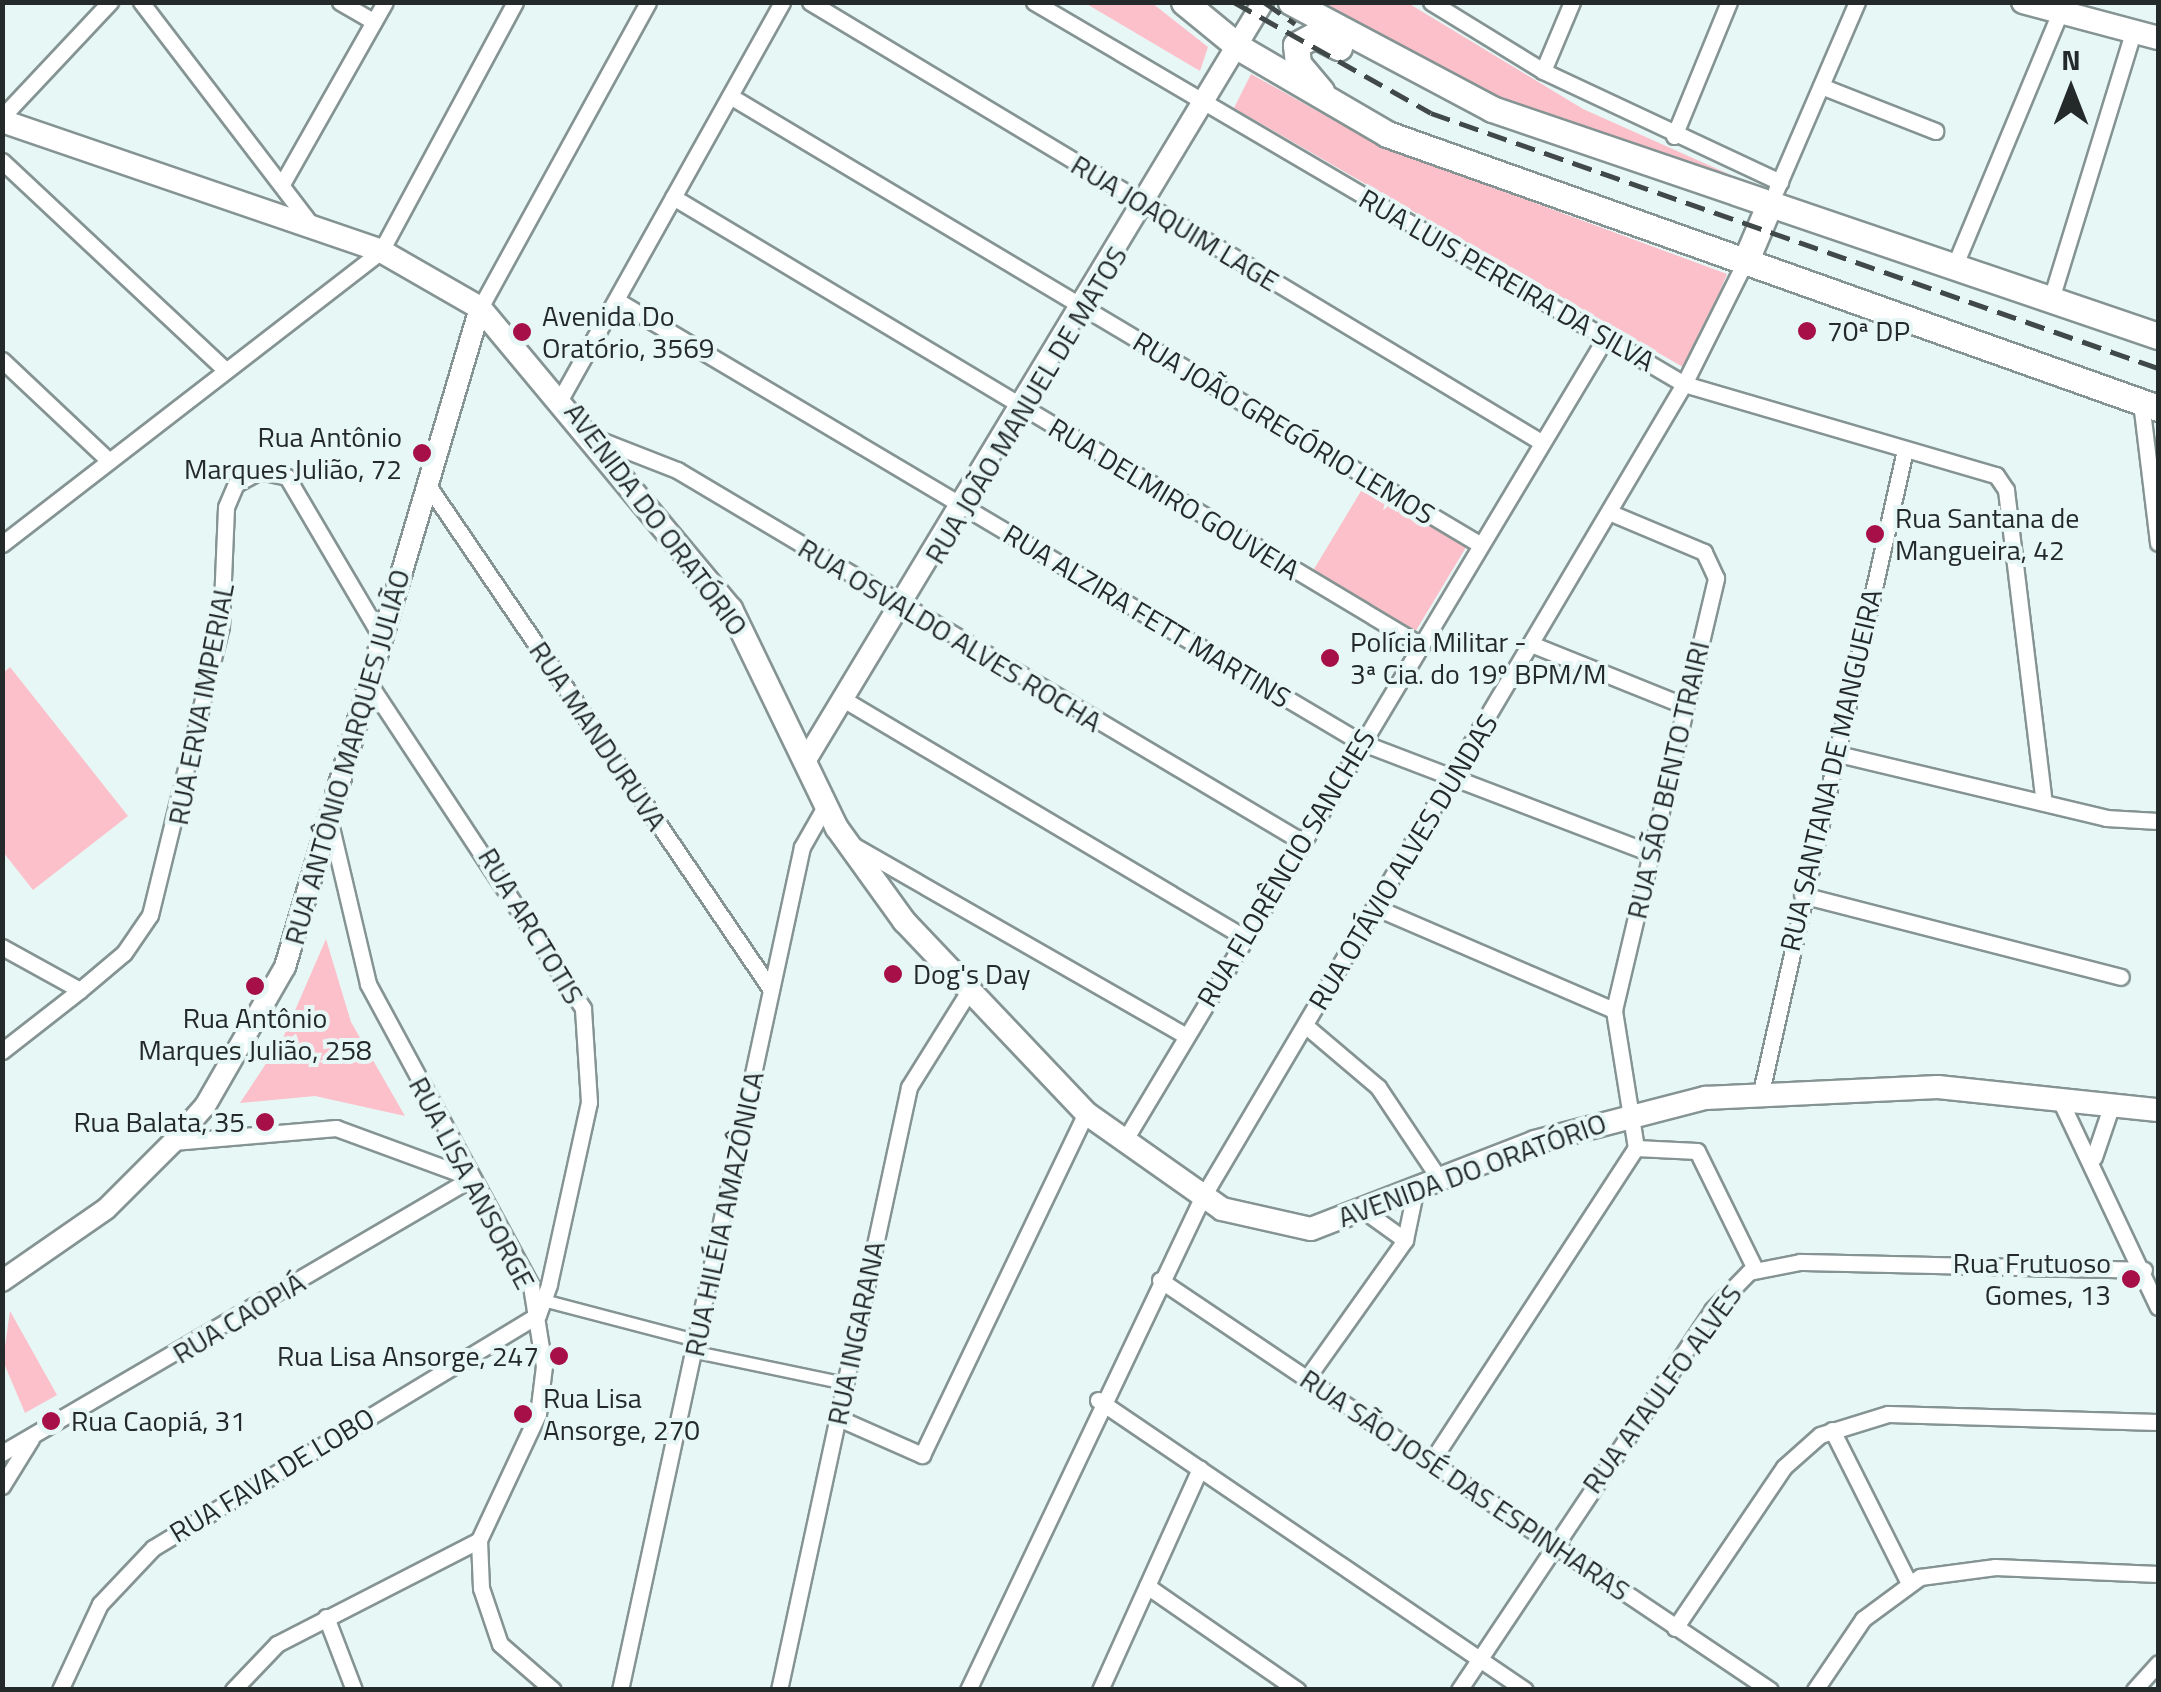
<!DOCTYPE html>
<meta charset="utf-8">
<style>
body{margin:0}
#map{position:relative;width:2161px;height:1692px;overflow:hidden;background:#e7f7f6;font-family:"Titillium Web",sans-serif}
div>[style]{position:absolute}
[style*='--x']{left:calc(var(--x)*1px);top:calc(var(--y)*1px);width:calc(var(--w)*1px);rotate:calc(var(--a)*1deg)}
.green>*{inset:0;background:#fcc0ca;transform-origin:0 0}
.roads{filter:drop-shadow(2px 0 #859493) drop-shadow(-2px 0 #859493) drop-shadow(0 2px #859493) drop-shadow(0 -2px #859493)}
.pedestrian>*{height:11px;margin:-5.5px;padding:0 5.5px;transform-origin:5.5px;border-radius:5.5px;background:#fff}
.minor>*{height:15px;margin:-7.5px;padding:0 7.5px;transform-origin:7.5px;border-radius:7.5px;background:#fff}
.tertiary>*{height:20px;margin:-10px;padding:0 10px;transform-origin:10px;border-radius:10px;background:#fff}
.secondary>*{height:22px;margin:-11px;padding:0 11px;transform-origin:11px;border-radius:11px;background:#fff}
.primary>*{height:25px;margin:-12.5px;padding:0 12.5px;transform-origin:12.5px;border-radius:12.5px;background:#fff}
.rail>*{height:5px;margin-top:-2.5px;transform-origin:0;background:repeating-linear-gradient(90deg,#414848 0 20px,transparent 0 30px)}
.dots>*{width:28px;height:28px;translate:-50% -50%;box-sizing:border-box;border:5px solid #e7f7f6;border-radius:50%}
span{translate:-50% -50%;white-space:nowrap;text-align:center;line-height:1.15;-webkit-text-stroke:8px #e7f7f6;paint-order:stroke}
.street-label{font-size:28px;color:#242a2a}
.poi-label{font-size:28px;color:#242a2a}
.left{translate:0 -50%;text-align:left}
.right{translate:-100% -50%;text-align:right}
.frame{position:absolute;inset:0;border:5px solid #242a2a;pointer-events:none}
.north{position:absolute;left:2021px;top:40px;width:100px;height:100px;-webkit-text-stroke:8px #e7f7f6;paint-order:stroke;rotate:0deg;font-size:28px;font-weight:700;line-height:40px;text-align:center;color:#242a2a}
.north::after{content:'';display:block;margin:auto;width:35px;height:45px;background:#242a2a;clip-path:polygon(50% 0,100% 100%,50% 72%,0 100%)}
</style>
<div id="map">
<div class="green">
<i style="clip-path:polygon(1085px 3px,1152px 3px,1208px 47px,1200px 71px)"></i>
<i style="clip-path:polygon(1307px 3px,1408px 3px,1583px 109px,1751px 184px,1504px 105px)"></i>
<i style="clip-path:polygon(1251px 74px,1378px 145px,1727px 274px,1688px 370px,1234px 108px)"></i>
<i style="left:1364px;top:486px;width:119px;height:99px;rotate:31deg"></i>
<i style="clip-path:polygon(10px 667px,128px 816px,33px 890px,3px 852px,2px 674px)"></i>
<i style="clip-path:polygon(326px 939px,351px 1022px,405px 1116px,315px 1096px,240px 1103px,283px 1038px)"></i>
<i style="clip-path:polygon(10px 1311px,57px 1395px,25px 1413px,3px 1361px)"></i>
</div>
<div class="roads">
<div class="pedestrian">
<i style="--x:543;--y:1300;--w:161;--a:14.7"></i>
<i style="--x:696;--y:1352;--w:152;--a:11.8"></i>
</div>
<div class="minor">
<i style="--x:141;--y:2;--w:282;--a:52.6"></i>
<i style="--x:340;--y:2;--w:39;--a:30"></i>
<i style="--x:810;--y:2;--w:853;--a:31.04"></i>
<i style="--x:1034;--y:2;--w:754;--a:30.44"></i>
<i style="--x:1684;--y:384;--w:325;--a:16.3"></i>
<i style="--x:1996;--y:475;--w:18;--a:56"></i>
<i style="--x:2006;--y:490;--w:315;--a:83.1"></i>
<i style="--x:1431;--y:2;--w:132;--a:31.6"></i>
<i style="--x:1543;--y:71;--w:262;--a:25.1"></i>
<i style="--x:1543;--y:71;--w:75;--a:-67.2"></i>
<i style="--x:1821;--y:86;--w:123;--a:21.5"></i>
<i style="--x:730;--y:96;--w:873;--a:30.88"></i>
<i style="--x:2;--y:117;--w:158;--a:-46.8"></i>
<i style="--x:1674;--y:136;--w:145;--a:-67.7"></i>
<i style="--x:2;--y:161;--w:303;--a:43.1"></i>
<i style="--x:282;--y:184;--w:209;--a:-60.5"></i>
<i style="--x:1776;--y:190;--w:205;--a:-66.7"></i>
<i style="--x:673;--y:197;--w:870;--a:30.93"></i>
<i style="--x:1954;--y:267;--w:273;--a:-67.4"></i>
<i style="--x:2051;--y:299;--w:275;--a:-72.9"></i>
<i style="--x:616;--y:300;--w:865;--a:30.71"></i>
<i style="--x:1360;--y:742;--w:311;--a:20.9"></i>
<i style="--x:480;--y:308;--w:349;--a:-61.2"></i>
<i style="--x:2;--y:360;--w:146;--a:43.3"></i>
<i style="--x:562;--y:396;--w:451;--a:-60.8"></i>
<i style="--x:2141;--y:402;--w:142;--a:83.1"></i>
<i style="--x:595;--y:438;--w:88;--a:21.3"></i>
<i style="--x:677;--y:470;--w:726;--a:30.73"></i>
<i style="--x:427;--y:484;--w:610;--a:55.76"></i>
<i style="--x:2;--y:544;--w:479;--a:-37.7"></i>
<i style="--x:381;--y:251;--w:283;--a:-61.7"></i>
<i style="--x:1531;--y:644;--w:166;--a:21.9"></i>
<i style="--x:848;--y:702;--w:462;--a:30.7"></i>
<i style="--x:1834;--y:753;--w:280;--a:13.4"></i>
<i style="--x:2106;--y:818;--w:52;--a:3.3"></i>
<i style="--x:331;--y:827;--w:161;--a:76.7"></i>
<i style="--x:368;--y:984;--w:343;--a:61.6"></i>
<i style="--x:531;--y:1286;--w:81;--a:80.8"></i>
<i style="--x:544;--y:1366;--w:48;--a:97.1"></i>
<i style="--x:538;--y:1414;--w:139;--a:115.1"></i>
<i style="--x:479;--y:1540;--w:48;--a:87.6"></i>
<i style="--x:481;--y:1588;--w:59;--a:71.3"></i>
<i style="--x:500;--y:1644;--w:70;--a:41"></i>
<i style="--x:851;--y:844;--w:386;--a:29.8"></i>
<i style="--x:1802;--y:895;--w:329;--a:14.4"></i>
<i style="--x:1377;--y:908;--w:258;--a:23.3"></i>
<i style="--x:2;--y:947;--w:89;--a:28.9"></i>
<i style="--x:80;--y:990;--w:57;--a:-40.1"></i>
<i style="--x:124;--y:953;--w:46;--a:-55.6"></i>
<i style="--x:150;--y:915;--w:297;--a:-76.2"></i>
<i style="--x:221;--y:627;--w:120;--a:-87.6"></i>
<i style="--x:226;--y:507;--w:25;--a:-67"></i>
<i style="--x:236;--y:484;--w:26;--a:-29"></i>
<i style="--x:259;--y:471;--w:29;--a:12"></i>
<i style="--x:287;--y:477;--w:187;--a:59.5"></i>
<i style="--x:1306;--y:1026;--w:94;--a:40.3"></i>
<i style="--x:1378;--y:1087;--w:112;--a:56.3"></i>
<i style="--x:2;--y:1051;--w:99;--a:-38"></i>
<i style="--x:1761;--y:1092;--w:658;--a:-77.36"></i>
<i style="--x:2059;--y:1098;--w:231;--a:64.7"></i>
<i style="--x:173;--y:1142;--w:164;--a:-4.9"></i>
<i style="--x:336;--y:1128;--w:145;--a:20.2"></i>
<i style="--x:1123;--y:1143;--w:940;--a:-59.07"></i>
<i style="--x:1636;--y:1148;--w:61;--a:2.8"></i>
<i style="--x:1697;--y:1151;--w:131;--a:63.8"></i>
<i style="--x:2094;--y:1157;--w:56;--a:-71.2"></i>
<i style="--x:1366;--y:1212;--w:48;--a:35.7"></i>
<i style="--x:1160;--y:1280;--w:735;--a:33.91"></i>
<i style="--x:1307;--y:1378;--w:169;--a:-54.6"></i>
<i style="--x:1405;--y:1240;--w:49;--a:-78.2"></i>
<i style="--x:1098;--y:1400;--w:516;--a:34.18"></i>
<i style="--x:838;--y:1418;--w:92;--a:23.8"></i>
<i style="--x:922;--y:1455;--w:379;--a:-64.4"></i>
<i style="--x:1832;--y:1430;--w:171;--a:63.3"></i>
<i style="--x:2;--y:1453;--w:545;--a:-30.33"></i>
<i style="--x:1431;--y:1462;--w:375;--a:-56.9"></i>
<i style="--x:1636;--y:1148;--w:140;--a:-99.1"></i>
<i style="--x:1614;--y:1010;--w:444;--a:-76.7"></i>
<i style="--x:1716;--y:578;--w:29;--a:-115"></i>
<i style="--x:1704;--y:552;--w:103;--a:-157.2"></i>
<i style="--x:2;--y:1486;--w:55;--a:-58.3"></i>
<i style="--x:1147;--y:1586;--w:183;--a:34.7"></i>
<i style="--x:326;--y:1617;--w:78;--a:69"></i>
<i style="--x:1675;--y:1628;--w:194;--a:-55.9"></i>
<i style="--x:1784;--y:1467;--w:48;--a:-41.6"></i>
<i style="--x:1820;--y:1435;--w:71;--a:-17.2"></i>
<i style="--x:1888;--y:1414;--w:270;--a:1.7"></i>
<i style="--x:60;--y:1690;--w:95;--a:-65.1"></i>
<i style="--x:100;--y:1604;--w:77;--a:-46.6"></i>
<i style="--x:153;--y:1548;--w:450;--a:-31.2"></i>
<i style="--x:538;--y:1315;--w:33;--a:-70"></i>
<i style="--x:549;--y:1284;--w:186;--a:-77.6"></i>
<i style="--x:589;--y:1102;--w:94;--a:-93.7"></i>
<i style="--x:583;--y:1008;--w:388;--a:-123.4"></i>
<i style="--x:233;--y:1690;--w:64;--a:-46.3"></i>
<i style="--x:277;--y:1644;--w:227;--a:-27.2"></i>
<i style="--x:620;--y:1690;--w:862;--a:-77.82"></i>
<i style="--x:802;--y:847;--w:51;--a:-60.4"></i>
<i style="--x:779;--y:1690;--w:617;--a:-77.83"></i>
<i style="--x:909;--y:1087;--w:113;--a:-58"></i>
<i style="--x:968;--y:1690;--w:545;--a:-64.56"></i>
<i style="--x:1202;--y:1198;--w:946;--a:-59.37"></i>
<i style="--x:1684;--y:384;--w:136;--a:-63.4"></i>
<i style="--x:1100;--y:1690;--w:243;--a:-65.7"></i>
<i style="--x:1459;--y:1690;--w:457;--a:-56.3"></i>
<i style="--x:1712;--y:1310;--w:53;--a:-45.8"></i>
<i style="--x:1749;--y:1272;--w:52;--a:-11.1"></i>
<i style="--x:1800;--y:1262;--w:344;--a:1.3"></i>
<i style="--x:1815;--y:1690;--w:86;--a:-55.9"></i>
<i style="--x:1863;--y:1619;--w:71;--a:-36.4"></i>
<i style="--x:1920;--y:1577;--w:76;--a:-7.6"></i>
<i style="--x:1995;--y:1567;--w:163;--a:2.5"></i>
<i style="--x:2134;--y:1690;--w:36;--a:-48"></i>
</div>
<div class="tertiary">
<i style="--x:807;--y:758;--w:883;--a:-58.9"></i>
<i style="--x:2;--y:1281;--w:126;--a:-34.7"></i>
<i style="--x:106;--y:1209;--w:95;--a:-45"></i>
<i style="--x:173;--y:1142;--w:48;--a:-48.4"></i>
<i style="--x:205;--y:1106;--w:160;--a:-60.1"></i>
<i style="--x:285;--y:967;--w:687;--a:-73.52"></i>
</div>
<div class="secondary">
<i style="--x:2023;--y:2;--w:140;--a:14.9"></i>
<i style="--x:2;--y:121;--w:401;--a:18.9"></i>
<i style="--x:381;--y:251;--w:114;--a:29.9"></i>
<i style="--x:480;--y:308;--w:392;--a:50.2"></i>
<i style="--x:731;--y:609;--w:243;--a:64.2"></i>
<i style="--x:837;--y:828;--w:115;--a:54.2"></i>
<i style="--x:904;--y:921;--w:265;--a:46.5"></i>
<i style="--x:1086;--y:1113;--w:166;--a:35.2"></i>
<i style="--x:1222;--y:1209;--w:91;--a:12.7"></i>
<i style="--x:1311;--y:1229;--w:240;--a:-21.2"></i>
<i style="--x:1535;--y:1142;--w:176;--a:-14.5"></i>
<i style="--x:1705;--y:1098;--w:233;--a:-2.7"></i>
<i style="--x:1938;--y:1087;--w:221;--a:6"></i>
</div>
<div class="primary">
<i style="--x:1184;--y:2;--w:72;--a:39.4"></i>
<i style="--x:1240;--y:48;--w:170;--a:30.3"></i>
<i style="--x:1387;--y:134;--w:818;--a:19.56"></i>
<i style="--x:1291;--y:2;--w:228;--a:28"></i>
<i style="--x:1492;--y:109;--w:704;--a:18.82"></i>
<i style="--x:1321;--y:91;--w:35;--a:-130"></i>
<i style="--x:1298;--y:64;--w:19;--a:-96"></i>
<i style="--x:1296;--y:45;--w:21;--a:-28"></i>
<i style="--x:1315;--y:35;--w:27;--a:27"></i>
<i style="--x:1745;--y:262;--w:64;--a:-67"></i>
</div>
</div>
<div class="rail">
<i style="--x:1234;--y:2;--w:226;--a:29.4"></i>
<i style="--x:1431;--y:113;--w:770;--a:19.33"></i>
<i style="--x:1264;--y:2;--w:38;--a:35"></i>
</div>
<div class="dots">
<i style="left:1807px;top:331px;background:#a60f47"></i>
<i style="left:522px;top:332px;background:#a60f47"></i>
<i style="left:422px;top:453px;background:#a60f47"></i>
<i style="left:1875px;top:534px;background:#a60f47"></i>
<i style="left:1330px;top:658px;background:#a60f47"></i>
<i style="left:893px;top:974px;background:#a60f47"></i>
<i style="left:255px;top:986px;background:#a60f47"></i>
<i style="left:265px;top:1122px;background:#a60f47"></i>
<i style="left:2131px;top:1279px;background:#a60f47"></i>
<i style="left:559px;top:1356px;background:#a60f47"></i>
<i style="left:523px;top:1414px;background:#a60f47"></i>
<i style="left:51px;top:1421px;background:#a60f47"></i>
</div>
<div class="street-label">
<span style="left:1175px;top:223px;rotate:31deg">RUA JOAQUIM LAGE</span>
<span style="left:1507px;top:280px;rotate:30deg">RUA LUIS PEREIRA DA SILVA</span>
<span style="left:1026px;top:405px;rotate:-59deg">RUA JOÃO MANUEL DE MATOS</span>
<span style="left:1284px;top:428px;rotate:31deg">RUA JOÃO GREGÓRIO LEMOS</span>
<span style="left:1174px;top:499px;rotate:31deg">RUA DELMIRO GOUVEIA</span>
<span style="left:656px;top:519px;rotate:53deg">AVENIDA DO ORATÓRIO</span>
<span style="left:1147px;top:616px;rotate:31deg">RUA ALZIRA FETT MARTINS</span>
<span style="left:950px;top:635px;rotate:31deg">RUA OSVALDO ALVES ROCHA</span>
<span style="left:201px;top:704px;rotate:-79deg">RUA ERVA IMPERIAL</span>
<span style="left:598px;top:736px;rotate:56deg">RUA MANDURUVA</span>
<span style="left:347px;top:757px;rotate:-74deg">RUA ANTÔNIO MARQUES JULIÃO</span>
<span style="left:1831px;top:770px;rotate:-77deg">RUA SANTANA DE MANGUEIRA</span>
<span style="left:1668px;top:780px;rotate:-77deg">RUA SÃO BENTO TRAIRI</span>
<span style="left:1403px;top:862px;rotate:-59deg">RUA OTÁVIO ALVES DUNDAS</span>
<span style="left:1286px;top:868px;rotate:-59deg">RUA FLORÊNCIO SANCHES</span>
<span style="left:531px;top:926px;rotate:59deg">RUA ARCTOTIS</span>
<span style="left:1472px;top:1170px;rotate:-20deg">AVENIDA DO ORATÓRIO</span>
<span style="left:472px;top:1183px;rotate:62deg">RUA LISA ANSORGE</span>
<span style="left:724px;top:1214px;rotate:-78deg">RUA HILÉIA AMAZÔNICA</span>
<span style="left:239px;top:1318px;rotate:-31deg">RUA CAOPIÁ</span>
<span style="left:856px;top:1333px;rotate:-78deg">RUA INGARANA</span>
<span style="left:1662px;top:1389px;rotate:-54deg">RUA ATAULFO ALVES</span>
<span style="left:272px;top:1475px;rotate:-31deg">RUA FAVA DE LOBO</span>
<span style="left:1465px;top:1485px;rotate:34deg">RUA SÃO JOSÉ DAS ESPINHARAS</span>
</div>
<div class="poi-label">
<span class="left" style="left:542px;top:332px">Avenida Do<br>Oratório, 3569</span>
<span class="left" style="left:1827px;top:331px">70ª DP</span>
<span class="right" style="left:402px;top:453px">Rua Antônio<br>Marques Julião, 72</span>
<span class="left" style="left:1895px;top:534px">Rua Santana de<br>Mangueira, 42</span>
<span class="left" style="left:1350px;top:658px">Polícia Militar -<br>3ª Cia. do 19º BPM/M</span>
<span class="left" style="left:913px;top:974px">Dog's Day</span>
<span style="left:255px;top:1034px">Rua Antônio<br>Marques Julião, 258</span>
<span class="right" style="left:245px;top:1122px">Rua Balata, 35</span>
<span class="right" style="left:2111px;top:1279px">Rua Frutuoso<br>Gomes, 13</span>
<span class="right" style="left:539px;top:1356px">Rua Lisa Ansorge, 247</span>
<span class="left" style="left:543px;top:1414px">Rua Lisa<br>Ansorge, 270</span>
<span class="left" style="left:71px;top:1421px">Rua Caopiá, 31</span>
</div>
<div class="frame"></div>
<div class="north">N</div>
</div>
